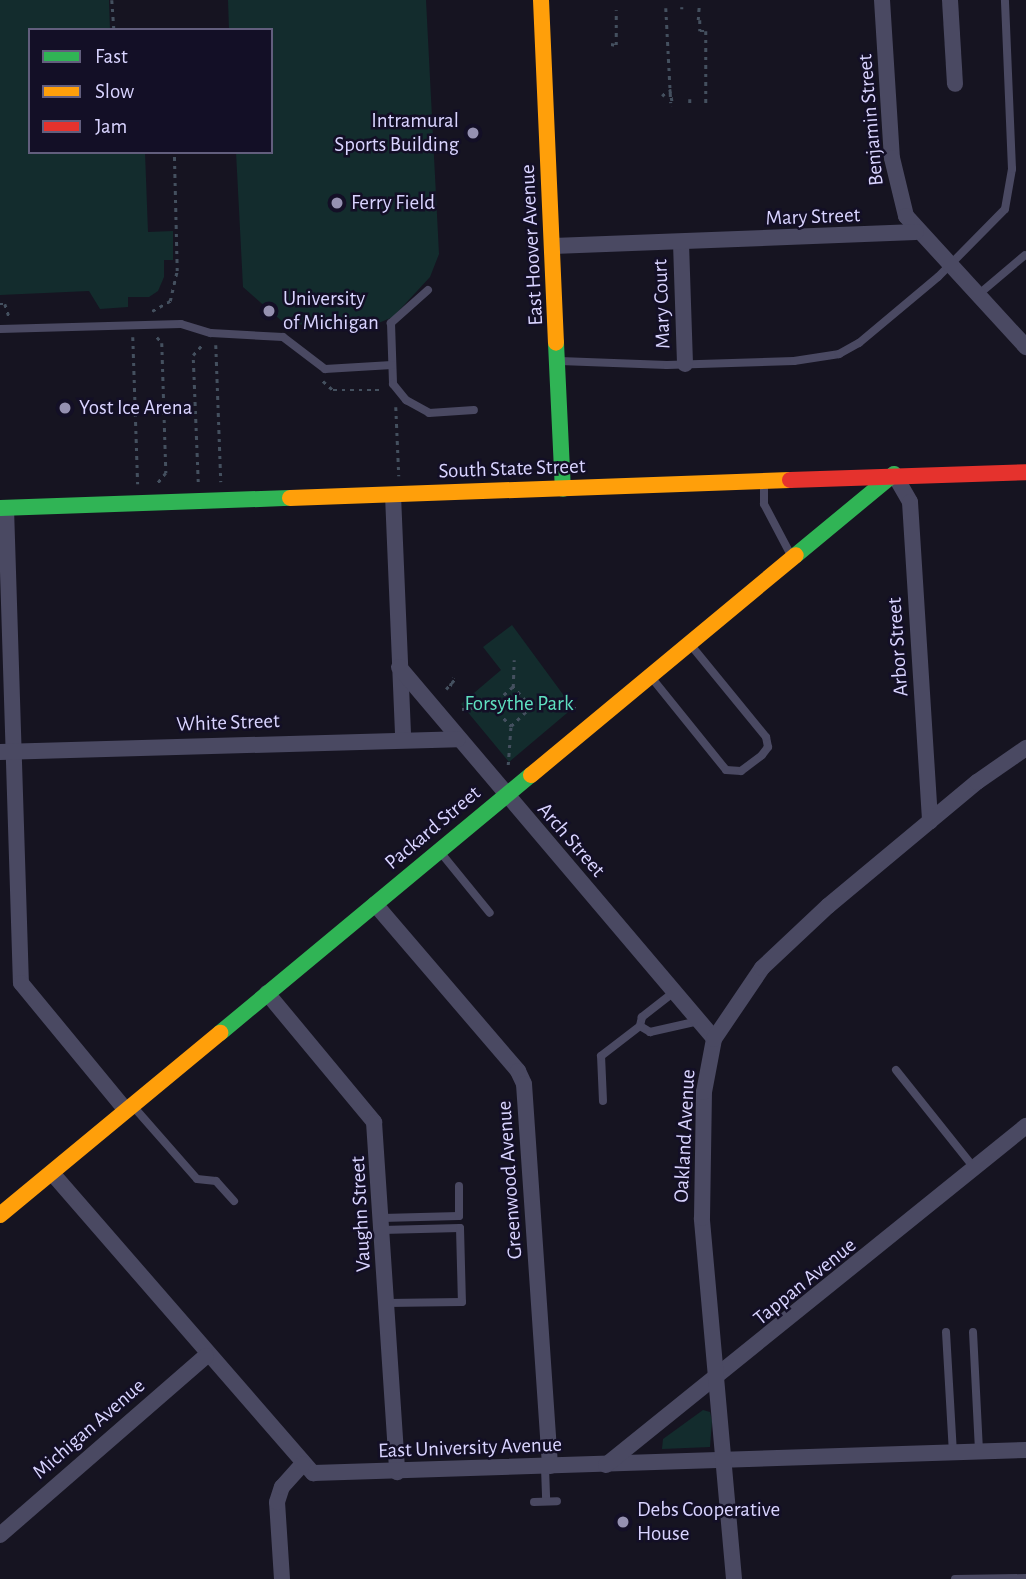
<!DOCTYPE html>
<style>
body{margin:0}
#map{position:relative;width:1026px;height:1579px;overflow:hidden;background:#161421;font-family:"Alegreya Sans",sans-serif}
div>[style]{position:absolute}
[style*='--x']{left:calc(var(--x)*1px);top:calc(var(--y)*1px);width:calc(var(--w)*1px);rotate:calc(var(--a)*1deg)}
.green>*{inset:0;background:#132c2d}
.path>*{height:2.5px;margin-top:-1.25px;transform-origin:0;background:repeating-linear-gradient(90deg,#44505f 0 3.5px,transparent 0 8.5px)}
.lane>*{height:8px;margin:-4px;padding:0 4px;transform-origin:4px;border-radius:4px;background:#4a4962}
.street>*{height:16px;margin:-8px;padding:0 8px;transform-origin:8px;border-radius:8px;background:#4a4962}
.fast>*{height:16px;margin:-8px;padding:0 8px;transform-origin:8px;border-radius:8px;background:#30b455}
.slow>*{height:16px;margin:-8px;padding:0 8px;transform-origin:8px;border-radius:8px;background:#ff9f0a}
.jam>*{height:16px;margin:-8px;padding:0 8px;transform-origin:8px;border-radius:8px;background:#e5322d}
.dots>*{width:19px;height:19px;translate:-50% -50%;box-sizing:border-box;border:4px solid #130f26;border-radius:50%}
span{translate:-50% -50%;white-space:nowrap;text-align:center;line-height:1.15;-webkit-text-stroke:5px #130f26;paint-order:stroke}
.street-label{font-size:21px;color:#d9d4ff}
.poi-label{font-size:21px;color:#d9d4ff}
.right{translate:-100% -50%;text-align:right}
.left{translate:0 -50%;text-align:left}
.park-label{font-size:21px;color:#5fe0c0}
.legend{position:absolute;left:28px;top:28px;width:245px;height:126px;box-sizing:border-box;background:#130f26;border:2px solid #625e7d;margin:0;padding:9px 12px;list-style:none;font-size:21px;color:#d9d4ff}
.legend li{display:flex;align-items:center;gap:14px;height:35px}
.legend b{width:35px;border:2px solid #625e7d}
</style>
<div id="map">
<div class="green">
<i style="clip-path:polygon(0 0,109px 0,110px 30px,30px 30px,30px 152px,145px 152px,148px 232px,173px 231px,173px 260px,164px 260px,164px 277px,158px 291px,149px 297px,128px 297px,128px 307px,100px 309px,89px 291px,0 295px)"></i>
<i style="clip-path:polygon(228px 0,426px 0,439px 254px,430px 277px,393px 317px,376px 324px,338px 328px,284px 323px,243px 287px,236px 152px,271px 152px,271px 30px,229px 30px)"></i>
<i style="clip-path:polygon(512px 625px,573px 708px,509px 762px,461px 704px,501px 670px,483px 647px)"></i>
<i style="clip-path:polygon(703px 1410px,710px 1412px,712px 1421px,710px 1447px,662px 1449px,663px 1439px)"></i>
</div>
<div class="path">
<i style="--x:112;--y:0;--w:30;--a:86"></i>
<i style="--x:682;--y:7;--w:2;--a:90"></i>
<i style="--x:666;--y:8;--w:95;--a:87"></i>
<i style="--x:698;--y:20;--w:13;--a:-86"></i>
<i style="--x:700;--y:20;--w:11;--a:90"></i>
<i style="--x:700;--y:31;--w:6;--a:0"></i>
<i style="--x:706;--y:31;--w:73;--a:90"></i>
<i style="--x:611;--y:44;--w:5;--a:11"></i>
<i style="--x:616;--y:45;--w:35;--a:-90"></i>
<i style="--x:670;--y:89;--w:17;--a:80"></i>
<i style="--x:662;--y:96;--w:7;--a:-45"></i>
<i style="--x:690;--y:99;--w:5;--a:90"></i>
<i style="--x:0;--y:304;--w:5;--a:0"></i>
<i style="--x:5;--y:304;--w:13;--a:72"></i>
<i style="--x:152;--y:311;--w:21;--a:-29"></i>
<i style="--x:170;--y:301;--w:31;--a:-77"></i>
<i style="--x:177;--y:271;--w:119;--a:-91.4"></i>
<i style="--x:133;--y:337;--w:147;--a:88.1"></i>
<i style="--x:157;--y:337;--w:8;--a:50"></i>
<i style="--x:162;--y:343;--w:130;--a:88.2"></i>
<i style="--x:166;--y:473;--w:13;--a:129"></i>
<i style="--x:216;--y:345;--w:137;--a:87.9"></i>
<i style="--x:323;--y:381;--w:13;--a:42"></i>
<i style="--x:333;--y:390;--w:50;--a:0"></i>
<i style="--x:396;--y:407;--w:69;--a:87.5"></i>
<i style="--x:198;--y:482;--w:127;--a:-92.3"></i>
<i style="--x:193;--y:355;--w:15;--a:-48"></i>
<i style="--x:450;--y:686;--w:9;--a:-69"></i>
<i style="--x:513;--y:687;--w:27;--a:-88"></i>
<i style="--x:446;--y:689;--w:13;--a:-48"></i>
<i style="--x:531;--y:707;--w:27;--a:-132"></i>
<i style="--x:513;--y:687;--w:28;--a:138"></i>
<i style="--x:492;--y:706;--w:28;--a:46"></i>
<i style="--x:511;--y:726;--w:28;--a:-44"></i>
<i style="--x:531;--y:707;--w:45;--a:1.3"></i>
<i style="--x:462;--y:709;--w:30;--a:-6"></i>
<i style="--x:508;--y:765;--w:39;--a:-86"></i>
</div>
<div class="lane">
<i style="--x:428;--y:290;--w:50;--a:138.3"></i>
<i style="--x:391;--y:323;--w:61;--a:88.1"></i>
<i style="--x:393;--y:384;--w:21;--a:51"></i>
<i style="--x:406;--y:400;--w:26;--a:29"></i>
<i style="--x:429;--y:413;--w:45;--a:-3.8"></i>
<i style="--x:979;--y:294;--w:60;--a:-40.3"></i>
<i style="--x:0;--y:329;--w:181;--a:-1.6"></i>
<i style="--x:181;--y:324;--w:31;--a:17"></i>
<i style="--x:211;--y:333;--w:72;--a:3.2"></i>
<i style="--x:283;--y:337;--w:53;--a:37.3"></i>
<i style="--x:325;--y:369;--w:67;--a:-3.4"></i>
<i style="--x:560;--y:361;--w:107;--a:2.1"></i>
<i style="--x:667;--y:365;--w:127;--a:-1.8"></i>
<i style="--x:794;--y:361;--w:46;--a:-8.8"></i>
<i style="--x:839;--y:354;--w:23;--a:-29"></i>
<i style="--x:859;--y:343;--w:103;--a:-39.9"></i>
<i style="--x:938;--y:277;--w:95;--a:-45.4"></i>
<i style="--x:1005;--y:209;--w:41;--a:-80.1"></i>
<i style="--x:1012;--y:169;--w:169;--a:-92.4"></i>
<i style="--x:764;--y:482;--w:22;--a:90"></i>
<i style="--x:764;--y:504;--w:60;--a:62.2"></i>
<i style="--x:651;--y:677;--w:119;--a:51.1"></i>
<i style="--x:726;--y:770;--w:15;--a:4"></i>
<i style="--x:741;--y:771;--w:26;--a:-37"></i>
<i style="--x:762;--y:755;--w:10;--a:-53"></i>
<i style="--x:768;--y:747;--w:10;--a:-101"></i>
<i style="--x:766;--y:737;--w:120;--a:-129.3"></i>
<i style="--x:441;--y:853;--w:77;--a:50.8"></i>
<i style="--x:674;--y:992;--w:41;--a:142"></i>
<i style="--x:642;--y:1017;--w:9;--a:103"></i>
<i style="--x:640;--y:1026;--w:12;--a:31"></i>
<i style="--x:650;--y:1032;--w:50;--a:-12.7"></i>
<i style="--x:896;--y:1070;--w:127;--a:51.4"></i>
<i style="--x:603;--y:1101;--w:45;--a:-92.5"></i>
<i style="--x:601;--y:1056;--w:49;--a:-37.6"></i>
<i style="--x:132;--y:1105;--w:98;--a:48.7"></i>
<i style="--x:197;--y:1179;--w:19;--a:6"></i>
<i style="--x:216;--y:1181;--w:27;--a:48"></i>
<i style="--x:382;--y:1218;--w:77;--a:-1.5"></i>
<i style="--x:459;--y:1216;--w:30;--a:-90"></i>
<i style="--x:382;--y:1230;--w:78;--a:-1.5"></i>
<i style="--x:460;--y:1228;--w:74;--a:88.5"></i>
<i style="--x:462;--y:1302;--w:75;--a:179.2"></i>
<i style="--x:946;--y:1332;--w:121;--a:86.7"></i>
<i style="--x:973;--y:1332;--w:120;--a:87.1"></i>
<i style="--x:545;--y:1467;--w:34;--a:88"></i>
<i style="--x:534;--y:1502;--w:23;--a:-2"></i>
<i style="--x:955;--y:1579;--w:71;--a:-0.8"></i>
</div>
<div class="street">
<i style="--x:882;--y:0;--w:158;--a:86.4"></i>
<i style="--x:892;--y:158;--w:60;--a:76.4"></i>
<i style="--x:906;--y:216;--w:178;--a:47.5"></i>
<i style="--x:950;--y:0;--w:84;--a:86.6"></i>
<i style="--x:681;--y:243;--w:121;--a:88.1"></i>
<i style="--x:553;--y:246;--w:363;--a:-2.2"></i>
<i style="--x:894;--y:474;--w:32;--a:60"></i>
<i style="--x:910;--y:502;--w:320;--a:86.4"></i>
<i style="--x:393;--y:495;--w:243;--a:87.6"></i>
<i style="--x:6;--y:508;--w:475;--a:88.2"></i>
<i style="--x:21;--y:983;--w:162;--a:50.5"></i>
<i style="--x:399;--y:667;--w:487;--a:49.7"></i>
<i style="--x:0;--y:752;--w:458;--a:-1.6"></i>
<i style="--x:375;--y:904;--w:220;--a:49.4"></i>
<i style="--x:518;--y:1071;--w:14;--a:65"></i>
<i style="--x:524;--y:1084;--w:383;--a:86.1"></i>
<i style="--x:267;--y:993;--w:168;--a:50.3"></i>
<i style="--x:374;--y:1122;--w:351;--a:86.2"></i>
<i style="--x:52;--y:1173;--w:398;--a:49"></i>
<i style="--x:313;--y:1473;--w:713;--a:-1.85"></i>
<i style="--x:606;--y:1465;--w:540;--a:-38.91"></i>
<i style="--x:0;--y:1535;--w:273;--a:-41"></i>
<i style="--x:282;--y:1579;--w:77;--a:-93.7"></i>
<i style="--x:277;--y:1502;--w:16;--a:-72"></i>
<i style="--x:282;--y:1487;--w:31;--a:-48"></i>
<i style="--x:734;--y:1579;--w:362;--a:-95.1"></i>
<i style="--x:702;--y:1218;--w:126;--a:-89.1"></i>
<i style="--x:704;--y:1092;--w:54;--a:-79.3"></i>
<i style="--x:714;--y:1039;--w:86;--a:-55.9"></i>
<i style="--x:762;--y:968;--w:91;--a:-43.2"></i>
<i style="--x:828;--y:906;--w:194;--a:-39.8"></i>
<i style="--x:977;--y:782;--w:60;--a:-34.8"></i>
</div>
<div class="fast">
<i style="--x:556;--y:343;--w:146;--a:87.3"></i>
<i style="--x:0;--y:508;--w:290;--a:-2"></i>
<i style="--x:796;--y:555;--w:127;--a:-39.6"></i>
<i style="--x:220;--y:1033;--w:404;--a:-39.7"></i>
</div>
<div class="slow">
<i style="--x:541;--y:0;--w:343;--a:87.5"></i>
<i style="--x:290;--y:498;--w:500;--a:-2.06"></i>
<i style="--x:531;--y:775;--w:344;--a:-39.7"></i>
<i style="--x:0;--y:1215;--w:286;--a:-39.6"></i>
</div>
<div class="jam">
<i style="--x:790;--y:480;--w:236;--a:-1.9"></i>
</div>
<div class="dots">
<i style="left:473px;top:133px;background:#9591b1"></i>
<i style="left:337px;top:203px;background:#9591b1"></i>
<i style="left:269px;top:311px;background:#9591b1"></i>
<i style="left:65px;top:408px;background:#9591b1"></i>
<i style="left:623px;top:1522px;background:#9591b1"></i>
</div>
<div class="street-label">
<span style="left:871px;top:120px;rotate:-95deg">Benjamin Street</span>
<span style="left:813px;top:217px;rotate:-2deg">Mary Street</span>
<span style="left:532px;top:245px;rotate:-93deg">East Hoover Avenue</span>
<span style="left:662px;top:304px;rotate:-92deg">Mary Court</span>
<span style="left:512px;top:469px;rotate:-2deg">South State Street</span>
<span style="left:898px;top:647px;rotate:-94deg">Arbor Street</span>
<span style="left:228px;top:723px;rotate:-2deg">White Street</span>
<span style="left:433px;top:828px;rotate:-40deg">Packard Street</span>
<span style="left:571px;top:840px;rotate:49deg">Arch Street</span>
<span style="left:685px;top:1136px;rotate:-87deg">Oakland Avenue</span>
<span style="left:510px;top:1180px;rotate:-94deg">Greenwood Avenue</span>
<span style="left:361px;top:1214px;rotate:-93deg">Vaughn Street</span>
<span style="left:805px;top:1282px;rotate:-39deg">Tappan Avenue</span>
<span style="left:89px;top:1429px;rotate:-41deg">Michigan Avenue</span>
<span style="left:470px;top:1448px;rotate:-2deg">East University Avenue</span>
</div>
<div class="poi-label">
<span class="right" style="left:459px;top:133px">Intramural<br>Sports Building</span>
<span class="left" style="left:351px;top:203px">Ferry Field</span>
<span class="left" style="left:283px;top:311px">University<br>of Michigan</span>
<span class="left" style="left:79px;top:408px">Yost Ice Arena</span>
<span class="left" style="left:637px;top:1522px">Debs Cooperative<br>House</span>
</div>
<div class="park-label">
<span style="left:519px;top:704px">Forsythe Park</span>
</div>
<ul class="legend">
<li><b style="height:9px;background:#30b455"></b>Fast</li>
<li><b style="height:9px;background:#ff9f0a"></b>Slow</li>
<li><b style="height:9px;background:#e5322d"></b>Jam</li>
</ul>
</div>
